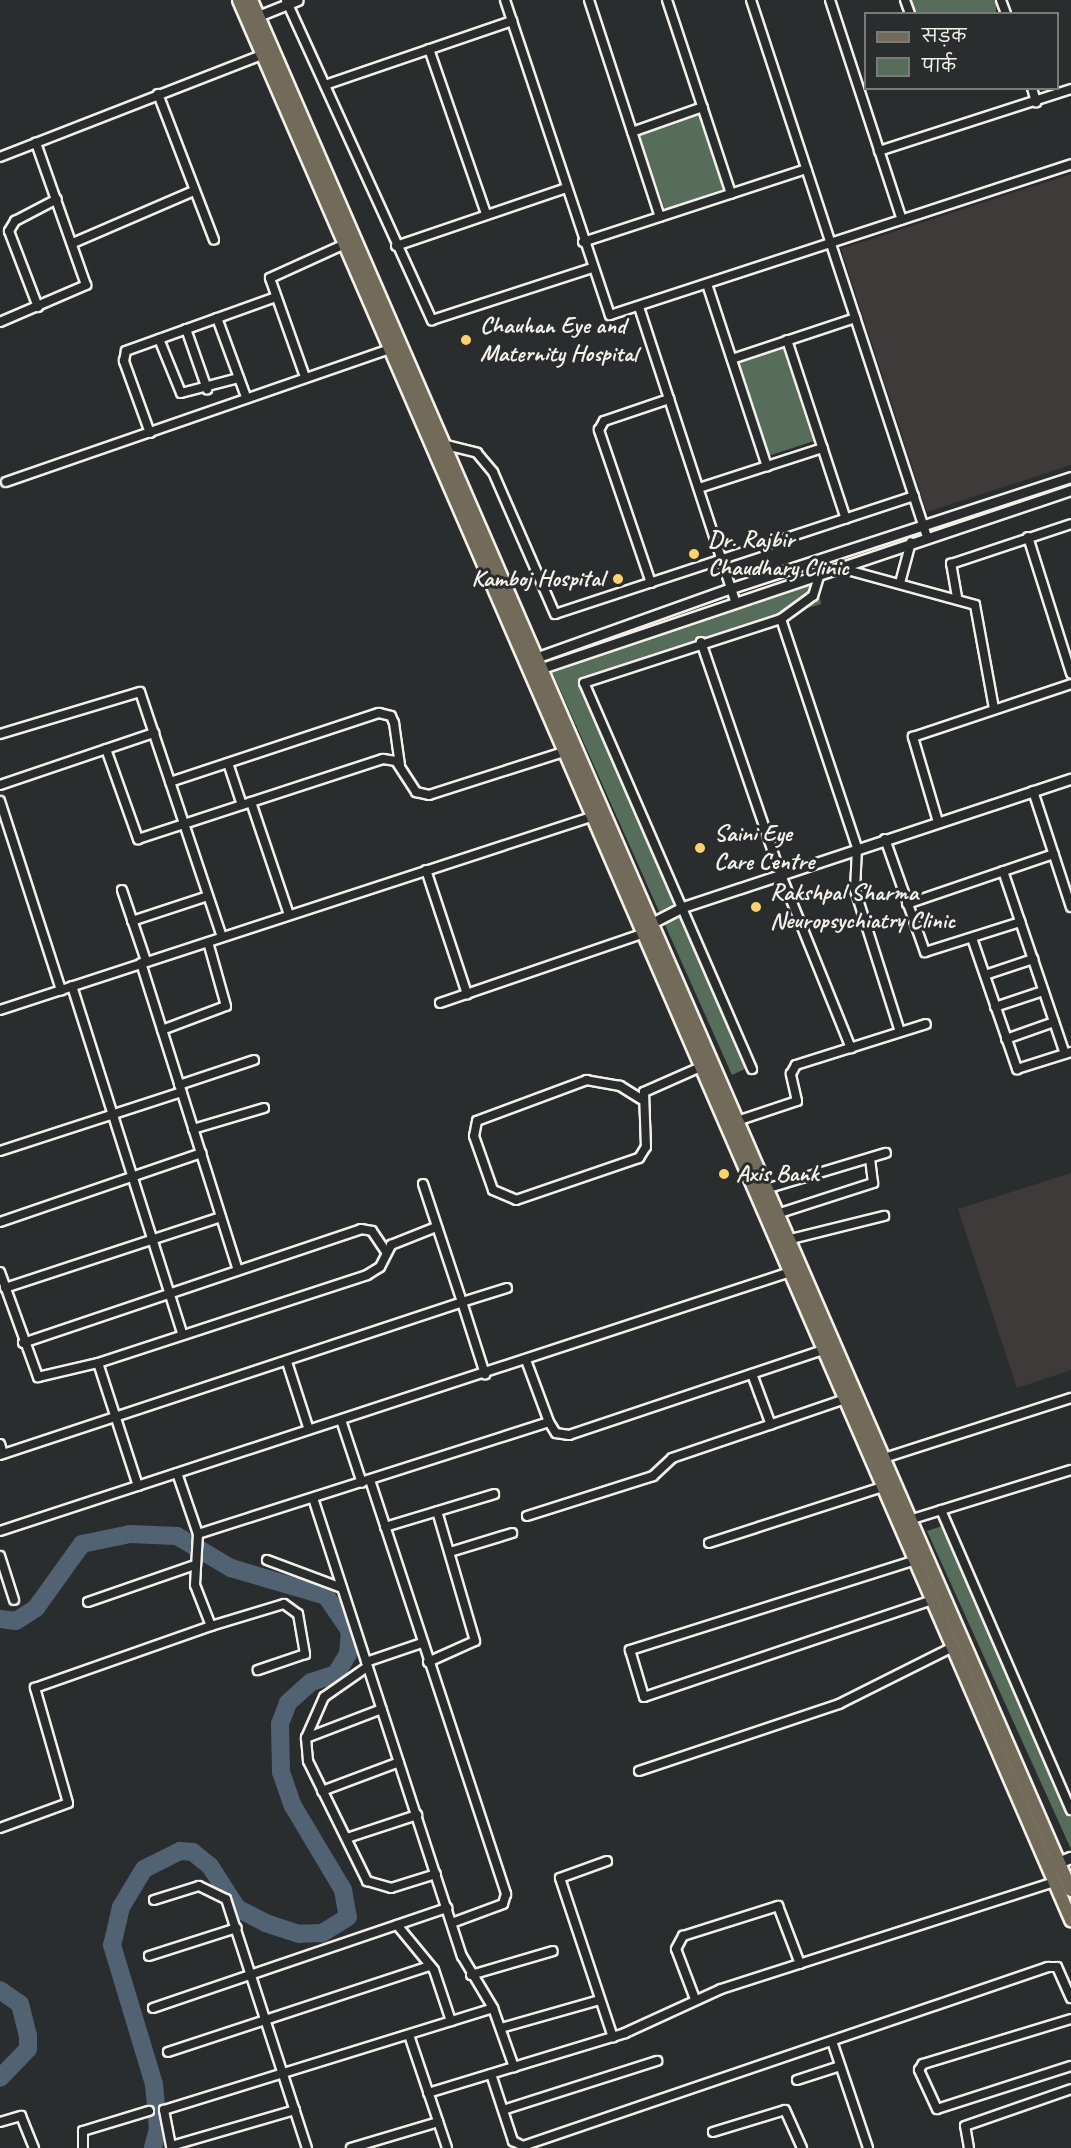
<!DOCTYPE html>
<meta charset="utf-8">
<style>
body{margin:0}
#map{position:relative;width:1071px;height:2148px;overflow:hidden;background:#2a2d2e;font-family:Caveat,"Playpen Sans Deva",sans-serif}
div>[style]{position:absolute}
[style*='--x']{left:calc(var(--x)*1px);top:calc(var(--y)*1px);width:calc(var(--w)*1px);rotate:calc(var(--a)*1deg)}
.built>*{inset:0;background:#3d3a39}
.green>*{inset:0;background:#556d5a;transform-origin:0 0}
.river>*{height:18px;margin:-9px;padding:0 9px;transform-origin:9px;border-radius:9px;background:#516373}
.roads{filter:drop-shadow(2px 0 #f4f1e8) drop-shadow(-2px 0 #f4f1e8) drop-shadow(0 2px #f4f1e8) drop-shadow(0 -2px #f4f1e8)}
.minor>*{height:8px;margin:-4px;padding:0 4px;transform-origin:4px;border-radius:4px;background:#2a2d2e}
.tertiary>*{height:9px;margin:-4.5px;padding:0 4.5px;transform-origin:4.5px;border-radius:4.5px;background:#2a2d2e}
.secondary>*{height:10px;margin:-5px;padding:0 5px;transform-origin:5px;border-radius:5px;background:#2a2d2e}
.primary>*{height:12px;margin:-6px;padding:0 6px;transform-origin:6px;border-radius:6px;background:#736b5a}
.dots>*{width:16px;height:16px;translate:-50% -50%;box-sizing:border-box;border:3px solid #2a2d2e;border-radius:50%}
span{translate:-50% -50%;white-space:nowrap;text-align:center;line-height:1.15;-webkit-text-stroke:6px #2a2d2e;paint-order:stroke}
.poi-label{font-size:24px;color:#f4f1e8;font-weight:700}
.left{translate:0 -50%;text-align:left}
.right{translate:-100% -50%;text-align:right}
.legend{position:absolute;left:864px;top:12px;width:195px;height:78px;box-sizing:border-box;background:#2a2d2e;border:2px solid #7b7b78;margin:0;padding:8px 10px;list-style:none;font-size:18px;color:#f4f1e8}
.legend li{display:flex;align-items:center;gap:12px;height:30px}
.legend b{width:30px;border:2px solid #7b7b78}
</style>
<div id="map">
<div class="built">
<i style="clip-path:polygon(1071px 174px,1071px 465px,927px 512px,841px 249px)"></i>
<i style="clip-path:polygon(1071px 1173px,1071px 1370px,1017px 1388px,958px 1209px)"></i>
</div>
<div class="green">
<i style="left:911px;top:0;width:85px;height:14px"></i>
<i style="left:699px;top:115px;width:78px;height:63px;rotate:71deg"></i>
<i style="left:783px;top:348px;width:98px;height:46px;rotate:72deg"></i>
<i style="clip-path:polygon(817px 581px,821px 604px,578px 679px,747px 1068px,732px 1075px,550px 667px)"></i>
<i style="clip-path:polygon(951px 1523px,1071px 1802px,1071px 1849px,927px 1531px)"></i>
</div>
<div class="river">
<i style="--x:0;--y:1619;--w:16;--a:7"></i>
<i style="--x:16;--y:1621;--w:24;--a:-33"></i>
<i style="--x:36;--y:1608;--w:79;--a:-54.3"></i>
<i style="--x:82;--y:1544;--w:49;--a:-11.8"></i>
<i style="--x:130;--y:1534;--w:47;--a:2.4"></i>
<i style="--x:177;--y:1536;--w:63;--a:30.7"></i>
<i style="--x:231;--y:1568;--w:99;--a:16.4"></i>
<i style="--x:326;--y:1596;--w:42;--a:55.6"></i>
<i style="--x:350;--y:1631;--w:23;--a:95"></i>
<i style="--x:348;--y:1654;--w:23;--a:121"></i>
<i style="--x:336;--y:1674;--w:26;--a:162"></i>
<i style="--x:311;--y:1682;--w:31;--a:138"></i>
<i style="--x:288;--y:1703;--w:22;--a:111"></i>
<i style="--x:280;--y:1724;--w:48;--a:88.8"></i>
<i style="--x:281;--y:1772;--w:36;--a:71"></i>
<i style="--x:293;--y:1806;--w:98;--a:59.2"></i>
<i style="--x:343;--y:1890;--w:27;--a:80"></i>
<i style="--x:348;--y:1917;--w:31;--a:148"></i>
<i style="--x:322;--y:1933;--w:23;--a:178"></i>
<i style="--x:299;--y:1934;--w:35;--a:-162"></i>
<i style="--x:266;--y:1923;--w:33;--a:-153"></i>
<i style="--x:237;--y:1908;--w:50;--a:-122.7"></i>
<i style="--x:210;--y:1866;--w:22;--a:-141"></i>
<i style="--x:193;--y:1852;--w:13;--a:-176"></i>
<i style="--x:180;--y:1851;--w:40;--a:153.4"></i>
<i style="--x:144;--y:1869;--w:44;--a:121.2"></i>
<i style="--x:121;--y:1907;--w:39;--a:103"></i>
<i style="--x:112;--y:1945;--w:145;--a:73.2"></i>
<i style="--x:154;--y:2084;--w:45;--a:84.9"></i>
<i style="--x:158;--y:2129;--w:20;--a:105"></i>
<i style="--x:0;--y:1990;--w:24;--a:35"></i>
<i style="--x:20;--y:2004;--w:33;--a:76"></i>
<i style="--x:28;--y:2036;--w:13;--a:90"></i>
<i style="--x:28;--y:2049;--w:40;--a:134"></i>
</div>
<div class="roads">
<div class="minor">
<i style="--x:286;--y:0;--w:352;--a:65.5"></i>
<i style="--x:432;--y:320;--w:168;--a:-18"></i>
<i style="--x:505;--y:0;--w:332;--a:71.6"></i>
<i style="--x:610;--y:315;--w:485;--a:-18.1"></i>
<i style="--x:589;--y:0;--w:228;--a:71.9"></i>
<i style="--x:667;--y:0;--w:204;--a:71.7"></i>
<i style="--x:751;--y:0;--w:565;--a:71.85"></i>
<i style="--x:830;--y:0;--w:231;--a:71.9"></i>
<i style="--x:905;--y:0;--w:15;--a:70"></i>
<i style="--x:1001;--y:0;--w:15;--a:70"></i>
<i style="--x:429;--y:49;--w:175;--a:70.9"></i>
<i style="--x:325;--y:85;--w:198;--a:-18.9"></i>
<i style="--x:1032;--y:88;--w:15;--a:74"></i>
<i style="--x:158;--y:94;--w:156;--a:69"></i>
<i style="--x:632;--y:132;--w:75;--a:-19.4"></i>
<i style="--x:879;--y:151;--w:202;--a:-17.9"></i>
<i style="--x:0;--y:157;--w:283;--a:-21.3"></i>
<i style="--x:583;--y:242;--w:235;--a:-18.1"></i>
<i style="--x:73;--y:243;--w:132;--a:-23.3"></i>
<i style="--x:396;--y:246;--w:180;--a:-18.8"></i>
<i style="--x:707;--y:284;--w:192;--a:71.8"></i>
<i style="--x:38;--y:307;--w:81;--a:-110.9"></i>
<i style="--x:9;--y:231;--w:12;--a:-59"></i>
<i style="--x:15;--y:221;--w:47;--a:-27.6"></i>
<i style="--x:639;--y:307;--w:308;--a:71.9"></i>
<i style="--x:217;--y:318;--w:84;--a:69.8"></i>
<i style="--x:0;--y:322;--w:94;--a:-23.3"></i>
<i style="--x:86;--y:285;--w:151;--a:-109.4"></i>
<i style="--x:186;--y:329;--w:64;--a:70.7"></i>
<i style="--x:159;--y:339;--w:58;--a:67.8"></i>
<i style="--x:181;--y:393;--w:60;--a:-14.5"></i>
<i style="--x:787;--y:340;--w:188;--a:71.8"></i>
<i style="--x:732;--y:359;--w:130;--a:-18.4"></i>
<i style="--x:305;--y:377;--w:105;--a:-109.5"></i>
<i style="--x:270;--y:278;--w:82;--a:-24.4"></i>
<i style="--x:150;--y:433;--w:77;--a:-109.9"></i>
<i style="--x:124;--y:361;--w:10;--a:-79"></i>
<i style="--x:126;--y:351;--w:159;--a:-19.8"></i>
<i style="--x:446;--y:445;--w:32;--a:14"></i>
<i style="--x:477;--y:453;--w:25;--a:50"></i>
<i style="--x:493;--y:472;--w:155;--a:66.4"></i>
<i style="--x:555;--y:614;--w:378;--a:-18.2"></i>
<i style="--x:6;--y:482;--w:406;--a:-19.1"></i>
<i style="--x:699;--y:488;--w:130;--a:-17.9"></i>
<i style="--x:1028;--y:537;--w:143;--a:72.5"></i>
<i style="--x:840;--y:568;--w:140;--a:15.3"></i>
<i style="--x:975;--y:605;--w:106;--a:79.6"></i>
<i style="--x:651;--y:583;--w:162;--a:-108.8"></i>
<i style="--x:599;--y:430;--w:10;--a:-61"></i>
<i style="--x:604;--y:421;--w:69;--a:-18.7"></i>
<i style="--x:900;--y:583;--w:42;--a:-75"></i>
<i style="--x:957;--y:597;--w:34;--a:-100"></i>
<i style="--x:951;--y:564;--w:126;--a:-18.4"></i>
<i style="--x:781;--y:619;--w:241;--a:71.6"></i>
<i style="--x:857;--y:848;--w:42;--a:92.7"></i>
<i style="--x:855;--y:890;--w:149;--a:72.4"></i>
<i style="--x:701;--y:642;--w:246;--a:71.1"></i>
<i style="--x:781;--y:875;--w:187;--a:68"></i>
<i style="--x:0;--y:734;--w:146;--a:-16.7"></i>
<i style="--x:140;--y:692;--w:258;--a:71.5"></i>
<i style="--x:106;--y:749;--w:96;--a:70.4"></i>
<i style="--x:138;--y:839;--w:258;--a:-18.1"></i>
<i style="--x:383;--y:759;--w:13;--a:9"></i>
<i style="--x:396;--y:761;--w:37;--a:57"></i>
<i style="--x:416;--y:792;--w:13;--a:13"></i>
<i style="--x:429;--y:795;--w:145;--a:-17.7"></i>
<i style="--x:228;--y:763;--w:44;--a:71.6"></i>
<i style="--x:170;--y:782;--w:220;--a:-18.3"></i>
<i style="--x:379;--y:713;--w:12;--a:14"></i>
<i style="--x:391;--y:716;--w:8;--a:67"></i>
<i style="--x:394;--y:723;--w:42;--a:81.9"></i>
<i style="--x:0;--y:785;--w:163;--a:-18.7"></i>
<i style="--x:1033;--y:791;--w:122;--a:71.9"></i>
<i style="--x:0;--y:801;--w:199;--a:72.1"></i>
<i style="--x:251;--y:802;--w:119;--a:71.4"></i>
<i style="--x:938;--y:822;--w:89;--a:-106.4"></i>
<i style="--x:913;--y:737;--w:167;--a:-18.5"></i>
<i style="--x:885;--y:839;--w:120;--a:70.5"></i>
<i style="--x:925;--y:952;--w:100;--a:-17.5"></i>
<i style="--x:426;--y:870;--w:131;--a:71.7"></i>
<i style="--x:1003;--y:871;--w:193;--a:71.3"></i>
<i style="--x:122;--y:890;--w:75;--a:71.3"></i>
<i style="--x:907;--y:904;--w:155;--a:-18.8"></i>
<i style="--x:132;--y:921;--w:80;--a:-18.2"></i>
<i style="--x:972;--y:938;--w:139;--a:71"></i>
<i style="--x:1017;--y:1069;--w:57;--a:-17.5"></i>
<i style="--x:141;--y:963;--w:322;--a:72.5"></i>
<i style="--x:985;--y:975;--w:51;--a:-18.4"></i>
<i style="--x:72;--y:986;--w:366;--a:72.4"></i>
<i style="--x:440;--y:1003;--w:217;--a:-18.9"></i>
<i style="--x:995;--y:1007;--w:51;--a:-18.4"></i>
<i style="--x:0;--y:1010;--w:625;--a:-18.09"></i>
<i style="--x:162;--y:1030;--w:68;--a:-20.6"></i>
<i style="--x:226;--y:1006;--w:66;--a:-105.7"></i>
<i style="--x:1006;--y:1039;--w:51;--a:-19.5"></i>
<i style="--x:752;--y:1069;--w:421;--a:-113.5"></i>
<i style="--x:584;--y:683;--w:207;--a:-18"></i>
<i style="--x:781;--y:619;--w:39;--a:-36"></i>
<i style="--x:813;--y:596;--w:24;--a:-73"></i>
<i style="--x:179;--y:1085;--w:79;--a:-18.4"></i>
<i style="--x:641;--y:1099;--w:25;--a:-148"></i>
<i style="--x:620;--y:1086;--w:34;--a:-170"></i>
<i style="--x:587;--y:1080;--w:117;--a:159.6"></i>
<i style="--x:477;--y:1121;--w:15;--a:101"></i>
<i style="--x:474;--y:1136;--w:57;--a:70.6"></i>
<i style="--x:493;--y:1190;--w:25;--a:23"></i>
<i style="--x:516;--y:1200;--w:130;--a:-18.9"></i>
<i style="--x:639;--y:1158;--w:13;--a:-58"></i>
<i style="--x:646;--y:1147;--w:55;--a:-92.1"></i>
<i style="--x:644;--y:1092;--w:64;--a:-23.8"></i>
<i style="--x:740;--y:1120;--w:60;--a:-18.4"></i>
<i style="--x:797;--y:1101;--w:28;--a:-103"></i>
<i style="--x:791;--y:1074;--w:10;--a:-61"></i>
<i style="--x:796;--y:1065;--w:136;--a:-17.5"></i>
<i style="--x:193;--y:1129;--w:74;--a:-16.5"></i>
<i style="--x:0;--y:1151;--w:191;--a:-18"></i>
<i style="--x:423;--y:1184;--w:124;--a:71.7"></i>
<i style="--x:462;--y:1302;--w:47;--a:-17.3"></i>
<i style="--x:769;--y:1188;--w:122;--a:-16.7"></i>
<i style="--x:780;--y:1213;--w:98;--a:-17.9"></i>
<i style="--x:873;--y:1183;--w:25;--a:-97"></i>
<i style="--x:0;--y:1222;--w:213;--a:-18.9"></i>
<i style="--x:791;--y:1239;--w:96;--a:-13.9"></i>
<i style="--x:0;--y:1272;--w:112;--a:70.1"></i>
<i style="--x:38;--y:1377;--w:62;--a:-13.1"></i>
<i style="--x:5;--y:1288;--w:227;--a:-18.2"></i>
<i style="--x:23;--y:1343;--w:357;--a:-18.6"></i>
<i style="--x:361;--y:1229;--w:11;--a:10"></i>
<i style="--x:372;--y:1231;--w:25;--a:56"></i>
<i style="--x:287;--y:1362;--w:71;--a:72.1"></i>
<i style="--x:752;--y:1374;--w:54;--a:69.6"></i>
<i style="--x:341;--y:1420;--w:66;--a:71.6"></i>
<i style="--x:549;--y:1422;--w:13;--a:58"></i>
<i style="--x:556;--y:1433;--w:13;--a:9"></i>
<i style="--x:569;--y:1435;--w:271;--a:-18.5"></i>
<i style="--x:0;--y:1444;--w:10;--a:73"></i>
<i style="--x:0;--y:1455;--w:487;--a:-18.3"></i>
<i style="--x:462;--y:1302;--w:76;--a:72.3"></i>
<i style="--x:881;--y:1459;--w:200;--a:-17.8"></i>
<i style="--x:177;--y:1473;--w:65;--a:71"></i>
<i style="--x:198;--y:1534;--w:51;--a:93.4"></i>
<i style="--x:195;--y:1585;--w:44;--a:68.7"></i>
<i style="--x:211;--y:1626;--w:76;--a:-16.8"></i>
<i style="--x:284;--y:1604;--w:17;--a:36"></i>
<i style="--x:298;--y:1614;--w:41;--a:80.1"></i>
<i style="--x:305;--y:1654;--w:50;--a:161.2"></i>
<i style="--x:370;--y:1480;--w:436;--a:71.8"></i>
<i style="--x:506;--y:1894;--w:10;--a:107"></i>
<i style="--x:503;--y:1904;--w:54;--a:159.6"></i>
<i style="--x:138;--y:1486;--w:129;--a:-108"></i>
<i style="--x:98;--y:1363;--w:283;--a:-18.1"></i>
<i style="--x:367;--y:1275;--w:15;--a:-32"></i>
<i style="--x:380;--y:1267;--w:25;--a:-63"></i>
<i style="--x:391;--y:1245;--w:48;--a:-21.8"></i>
<i style="--x:313;--y:1498;--w:482;--a:72"></i>
<i style="--x:462;--y:1956;--w:61;--a:59.2"></i>
<i style="--x:493;--y:2008;--w:63;--a:70.4"></i>
<i style="--x:941;--y:1510;--w:327;--a:66.6"></i>
<i style="--x:527;--y:1516;--w:132;--a:-17.6"></i>
<i style="--x:653;--y:1476;--w:26;--a:-43"></i>
<i style="--x:672;--y:1458;--w:186;--a:-18.8"></i>
<i style="--x:906;--y:1521;--w:173;--a:-17.2"></i>
<i style="--x:385;--y:1527;--w:114;--a:-16.8"></i>
<i style="--x:0;--y:1531;--w:835;--a:-18.15"></i>
<i style="--x:198;--y:1534;--w:368;--a:-17.7"></i>
<i style="--x:549;--y:1422;--w:66;--a:-110.4"></i>
<i style="--x:709;--y:1543;--w:185;--a:-17.9"></i>
<i style="--x:450;--y:1552;--w:65;--a:-17"></i>
<i style="--x:0;--y:1556;--w:46;--a:72.3"></i>
<i style="--x:267;--y:1560;--w:80;--a:20.5"></i>
<i style="--x:916;--y:1560;--w:300;--a:162.5"></i>
<i style="--x:630;--y:1650;--w:49;--a:73.4"></i>
<i style="--x:644;--y:1697;--w:305;--a:-18.6"></i>
<i style="--x:88;--y:1602;--w:110;--a:-19.1"></i>
<i style="--x:366;--y:1662;--w:59;--a:-18.7"></i>
<i style="--x:428;--y:1662;--w:51;--a:-24.1"></i>
<i style="--x:475;--y:1641;--w:135;--a:-106.3"></i>
<i style="--x:367;--y:1667;--w:52;--a:145.1"></i>
<i style="--x:324;--y:1697;--w:45;--a:113.7"></i>
<i style="--x:306;--y:1738;--w:23;--a:85"></i>
<i style="--x:308;--y:1761;--w:134;--a:63.8"></i>
<i style="--x:367;--y:1881;--w:25;--a:16"></i>
<i style="--x:391;--y:1888;--w:47;--a:-17.3"></i>
<i style="--x:306;--y:1738;--w:81;--a:-20.9"></i>
<i style="--x:639;--y:1771;--w:211;--a:-18.5"></i>
<i style="--x:839;--y:1704;--w:127;--a:-26.6"></i>
<i style="--x:322;--y:1791;--w:82;--a:-20.6"></i>
<i style="--x:0;--y:1828;--w:72;--a:-20.2"></i>
<i style="--x:68;--y:1803;--w:120;--a:-106"></i>
<i style="--x:35;--y:1688;--w:187;--a:-19.4"></i>
<i style="--x:347;--y:1838;--w:74;--a:-18.2"></i>
<i style="--x:607;--y:1861;--w:50;--a:160.1"></i>
<i style="--x:560;--y:1878;--w:168;--a:71.6"></i>
<i style="--x:154;--y:1900;--w:47;--a:-17.3"></i>
<i style="--x:199;--y:1886;--w:30;--a:26"></i>
<i style="--x:226;--y:1899;--w:262;--a:72"></i>
<i style="--x:397;--y:1925;--w:58;--a:50.6"></i>
<i style="--x:434;--y:1970;--w:54;--a:71.6"></i>
<i style="--x:149;--y:1956;--w:92;--a:-17.7"></i>
<i style="--x:471;--y:1975;--w:85;--a:-16.3"></i>
<i style="--x:695;--y:1999;--w:53;--a:-110.8"></i>
<i style="--x:676;--y:1949;--w:15;--a:-62"></i>
<i style="--x:683;--y:1936;--w:100;--a:-17.5"></i>
<i style="--x:778;--y:1906;--w:62;--a:69.2"></i>
<i style="--x:153;--y:2008;--w:311;--a:-18.8"></i>
<i style="--x:1071;--y:2019;--w:155;--a:163.1"></i>
<i style="--x:923;--y:2064;--w:7;--a:124"></i>
<i style="--x:919;--y:2070;--w:43;--a:65.2"></i>
<i style="--x:937;--y:2109;--w:141;--a:-17.8"></i>
<i style="--x:501;--y:2028;--w:103;--a:-15.8"></i>
<i style="--x:409;--y:2035;--w:119;--a:71.4"></i>
<i style="--x:832;--y:2041;--w:113;--a:71.4"></i>
<i style="--x:168;--y:2052;--w:276;--a:-18.2"></i>
<i style="--x:491;--y:2074;--w:71;--a:71.8"></i>
<i style="--x:513;--y:2141;--w:11;--a:27"></i>
<i style="--x:523;--y:2146;--w:555;--a:-18.83"></i>
<i style="--x:1048;--y:1967;--w:9;--a:0"></i>
<i style="--x:1057;--y:1967;--w:34;--a:66"></i>
<i style="--x:797;--y:2080;--w:45;--a:-18"></i>
<i style="--x:428;--y:2093;--w:206;--a:-16.9"></i>
<i style="--x:625;--y:2033;--w:106;--a:-24.6"></i>
<i style="--x:721;--y:1989;--w:351;--a:-17.8"></i>
<i style="--x:295;--y:2110;--w:129;--a:163.8"></i>
<i style="--x:171;--y:2146;--w:37;--a:-101"></i>
<i style="--x:164;--y:2110;--w:344;--a:-17.2"></i>
<i style="--x:503;--y:2110;--w:162;--a:-17.7"></i>
<i style="--x:0;--y:2122;--w:22;--a:-16"></i>
<i style="--x:21;--y:2116;--w:35;--a:68"></i>
<i style="--x:713;--y:2132;--w:75;--a:-17"></i>
<i style="--x:785;--y:2110;--w:42;--a:65.9"></i>
<i style="--x:83;--y:2148;--w:17;--a:-90"></i>
<i style="--x:83;--y:2131;--w:69;--a:-16.9"></i>
<i style="--x:351;--y:2148;--w:91;--a:-16.6"></i>
<i style="--x:969;--y:2148;--w:22;--a:-100"></i>
<i style="--x:965;--y:2126;--w:112;--a:-19.2"></i>
</div>
<div class="tertiary">
<i style="--x:253;--y:18;--w:48;--a:-21.8"></i>
<i style="--x:1071;--y:477;--w:358;--a:161.9"></i>
<i style="--x:731;--y:588;--w:205;--a:160.3"></i>
<i style="--x:538;--y:657;--w:12;--a:121"></i>
<i style="--x:532;--y:667;--w:10;--a:6"></i>
<i style="--x:542;--y:668;--w:558;--a:-18.6"></i>
<i style="--x:646;--y:926;--w:42;--a:-27.2"></i>
<i style="--x:683;--y:907;--w:409;--a:-18.3"></i>
</div>
<div class="secondary">
<i style="--x:1051;--y:1866;--w:22;--a:-22"></i>
</div>
<div class="primary">
<i style="--x:239;--y:0;--w:2093;--a:66.57"></i>
<i style="--x:251;--y:0;--w:2060;--a:66.55"></i>
</div>
</div>
<div class="dots">
<i style="left:466px;top:340px;background:#ffd166"></i>
<i style="left:694px;top:554px;background:#ffd166"></i>
<i style="left:618px;top:579px;background:#ffd166"></i>
<i style="left:700px;top:848px;background:#ffd166"></i>
<i style="left:756px;top:907px;background:#ffd166"></i>
<i style="left:724px;top:1174px;background:#ffd166"></i>
</div>
<div class="poi-label">
<span class="left" style="left:480px;top:340px">Chauhan Eye and<br>Maternity Hospital</span>
<span class="left" style="left:708px;top:554px">Dr. Rajbir<br>Chaudhary Clinic</span>
<span class="right" style="left:604px;top:579px">Kamboj Hospital</span>
<span class="left" style="left:714px;top:848px">Saini Eye<br>Care Centre</span>
<span class="left" style="left:770px;top:907px">Rakshpal Sharma<br>Neuropsychiatry Clinic</span>
<span class="left" style="left:736px;top:1174px">Axis Bank</span>
</div>
<ul class="legend">
<li><b style="height:8px;background:#736b5a"></b>सड़क</li>
<li><b style="height:16px;background:#556d5a"></b>पार्क</li>
</ul>
</div>
